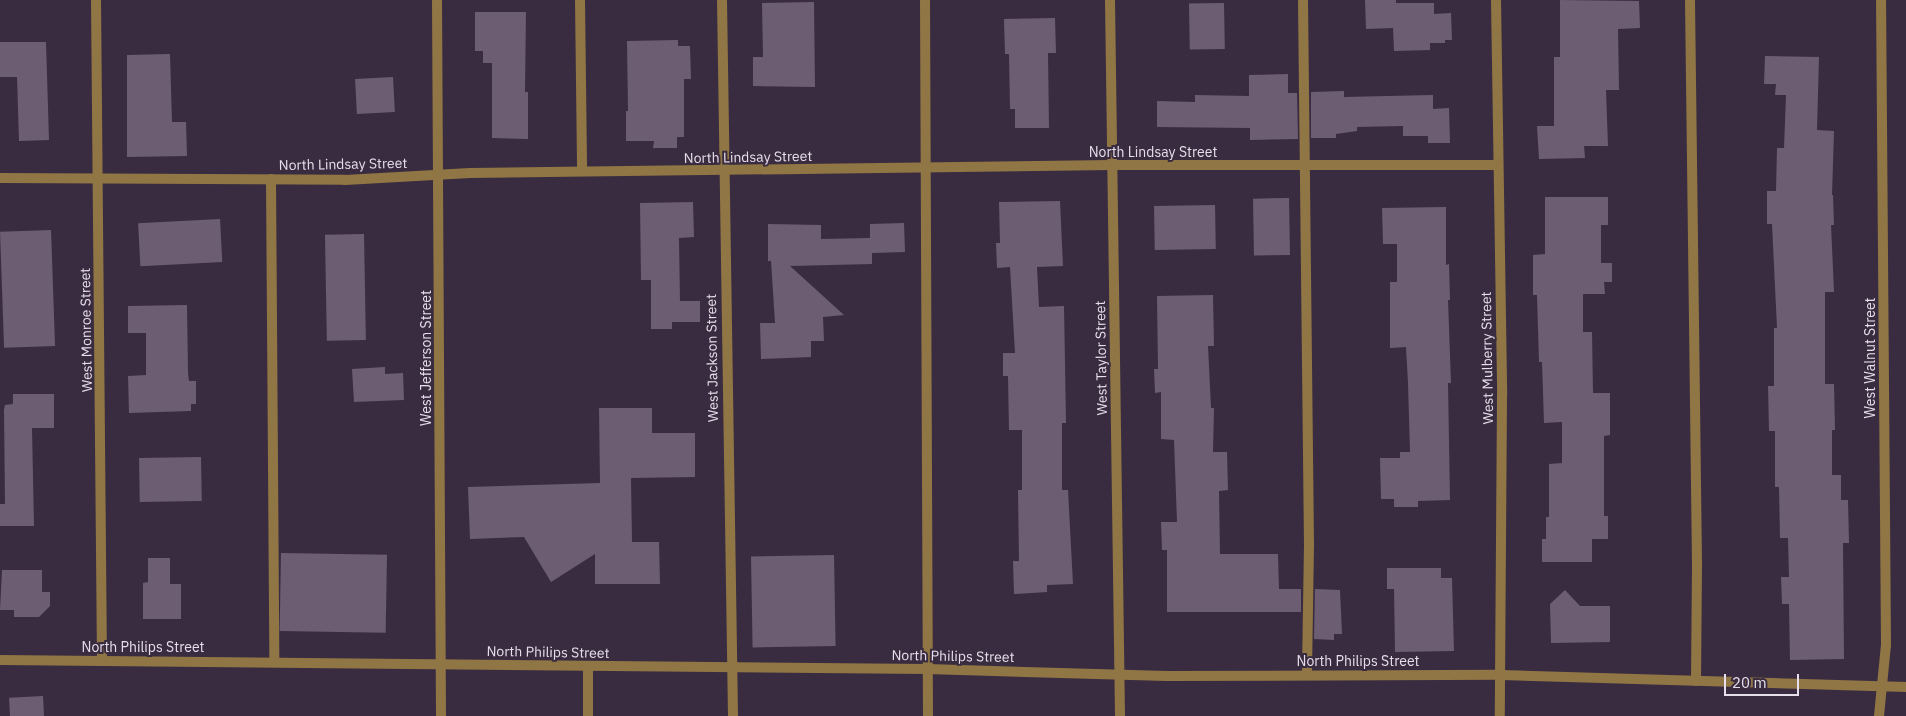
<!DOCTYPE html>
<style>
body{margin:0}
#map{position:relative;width:1906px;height:716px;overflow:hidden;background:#3a2c40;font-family:"IBM Plex Sans",sans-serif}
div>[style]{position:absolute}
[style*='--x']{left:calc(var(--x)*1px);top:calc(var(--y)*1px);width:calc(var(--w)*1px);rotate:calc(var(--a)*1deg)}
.building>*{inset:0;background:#6c5d73;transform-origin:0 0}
.service>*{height:10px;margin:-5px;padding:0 5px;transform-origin:5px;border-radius:5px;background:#907644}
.minor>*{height:10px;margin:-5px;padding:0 5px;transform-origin:5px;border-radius:5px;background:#907644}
.tertiary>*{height:10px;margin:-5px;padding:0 5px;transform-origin:5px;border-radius:5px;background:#907644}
span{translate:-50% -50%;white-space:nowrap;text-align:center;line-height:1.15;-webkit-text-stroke:4px #3a2c40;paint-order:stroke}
.street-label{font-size:14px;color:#e7deeb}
.scale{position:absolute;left:1724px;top:674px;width:75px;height:22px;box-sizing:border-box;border:2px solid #e7deeb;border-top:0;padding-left:6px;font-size:15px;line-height:18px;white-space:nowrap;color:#e7deeb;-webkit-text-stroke:4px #3a2c40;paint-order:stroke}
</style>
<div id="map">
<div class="building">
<i style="clip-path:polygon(1365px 0,1396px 0,1396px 3px,1434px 3px,1434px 14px,1451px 13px,1452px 40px,1445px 40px,1445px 43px,1430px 43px,1430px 50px,1394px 51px,1393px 28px,1366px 29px)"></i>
<i style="clip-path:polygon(1560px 0,1639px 1px,1640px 28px,1618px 29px,1619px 90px,1606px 90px,1608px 146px,1584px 146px,1585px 158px,1539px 159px,1537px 126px,1554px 126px,1554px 57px,1560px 57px)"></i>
<i style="clip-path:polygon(814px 2px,815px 87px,753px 86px,753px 57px,763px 57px,762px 3px)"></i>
<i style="left:1224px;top:3px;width:46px;height:35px;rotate:89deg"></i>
<i style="clip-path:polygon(475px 12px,526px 12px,525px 92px,528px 92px,528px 139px,492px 138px,492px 63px,483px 63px,483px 51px,475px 51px)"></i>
<i style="clip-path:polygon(1055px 18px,1056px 53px,1048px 53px,1049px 128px,1015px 128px,1015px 109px,1010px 109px,1009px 54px,1005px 54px,1004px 19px)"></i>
<i style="clip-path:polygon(678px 40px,678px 46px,690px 46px,691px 79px,684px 79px,684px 137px,677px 137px,677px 148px,653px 148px,654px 141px,626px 141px,626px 111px,628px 111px,627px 41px)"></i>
<i style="clip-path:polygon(0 42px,46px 42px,49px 140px,19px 141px,17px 77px,0 77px)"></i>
<i style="clip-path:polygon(170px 54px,172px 122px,186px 122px,187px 156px,127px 157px,127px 55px)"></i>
<i style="clip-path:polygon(1765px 56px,1819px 57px,1817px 130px,1834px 131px,1832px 195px,1833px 195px,1834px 225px,1831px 225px,1834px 292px,1825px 292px,1825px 384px,1834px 384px,1835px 430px,1832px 430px,1832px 475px,1841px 475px,1841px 500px,1848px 500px,1849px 543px,1843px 543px,1844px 659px,1790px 660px,1789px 604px,1782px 604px,1781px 577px,1789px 577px,1788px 538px,1780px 538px,1779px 487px,1775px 487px,1775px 431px,1769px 431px,1768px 386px,1774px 386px,1774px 328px,1777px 328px,1772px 224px,1767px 224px,1767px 191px,1776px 191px,1777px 148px,1784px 148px,1786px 95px,1775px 95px,1776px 84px,1764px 84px)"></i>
<i style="clip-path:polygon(1288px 74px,1288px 93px,1297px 93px,1298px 139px,1250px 140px,1250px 128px,1157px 127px,1157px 101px,1195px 102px,1195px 95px,1249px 96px,1249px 75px)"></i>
<i style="left:393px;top:77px;width:35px;height:38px;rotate:87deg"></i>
<i style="clip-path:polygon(1344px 91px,1344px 97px,1433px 95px,1433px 109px,1449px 108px,1450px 143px,1428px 143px,1428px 136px,1403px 136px,1403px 126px,1357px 127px,1357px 131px,1336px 134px,1336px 138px,1311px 138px,1311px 92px)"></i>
<i style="clip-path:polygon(1545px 197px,1608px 197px,1608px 225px,1601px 225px,1601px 263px,1612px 263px,1612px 282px,1604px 282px,1605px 294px,1583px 294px,1583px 332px,1592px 332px,1593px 393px,1610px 393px,1610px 435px,1604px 436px,1604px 516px,1608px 516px,1608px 539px,1592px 539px,1592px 562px,1542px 562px,1542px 539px,1546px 539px,1546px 517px,1549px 517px,1549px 464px,1562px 463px,1562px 422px,1544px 423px,1542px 362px,1539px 362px,1537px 295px,1533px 295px,1533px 255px,1545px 254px)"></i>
<i style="left:1289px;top:198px;width:57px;height:36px;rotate:89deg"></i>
<i style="clip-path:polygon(1060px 201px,1063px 266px,1037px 267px,1039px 307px,1064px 306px,1066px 423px,1062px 423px,1062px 490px,1068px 490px,1073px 584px,1047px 585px,1047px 592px,1014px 594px,1013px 561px,1019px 561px,1018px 490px,1022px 490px,1022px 430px,1009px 430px,1008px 376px,1003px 376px,1003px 353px,1015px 353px,1010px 267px,997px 268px,996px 243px,1000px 243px,999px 202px)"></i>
<i style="clip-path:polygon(693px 202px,694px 237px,679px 238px,680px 301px,700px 301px,700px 322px,672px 322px,672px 329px,651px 329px,651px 280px,641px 280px,640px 203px)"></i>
<i style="left:1215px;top:205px;width:44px;height:61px;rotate:89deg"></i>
<i style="clip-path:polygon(1446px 207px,1446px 265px,1449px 264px,1450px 300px,1448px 300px,1451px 383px,1448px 383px,1450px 500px,1418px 501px,1418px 507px,1394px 507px,1394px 499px,1381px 499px,1380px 458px,1400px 458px,1400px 452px,1410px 452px,1408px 383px,1406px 347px,1390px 348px,1390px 282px,1397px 282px,1397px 244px,1383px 244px,1382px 208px)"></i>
<i style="left:220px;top:219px;width:43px;height:82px;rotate:87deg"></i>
<i style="clip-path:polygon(904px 223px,905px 252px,872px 253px,872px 264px,790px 266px,844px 315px,823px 317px,824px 341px,811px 341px,811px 357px,761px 359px,760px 323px,775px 323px,771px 261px,768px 261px,768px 224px,821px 225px,821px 239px,870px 238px,870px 224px)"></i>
<i style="left:51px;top:230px;width:116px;height:51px;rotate:88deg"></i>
<i style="left:364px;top:234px;width:106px;height:39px;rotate:89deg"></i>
<i style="clip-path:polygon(1213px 295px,1214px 346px,1208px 346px,1211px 408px,1214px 408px,1213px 452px,1227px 452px,1228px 490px,1219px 491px,1220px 554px,1278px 554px,1279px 589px,1301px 589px,1301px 612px,1167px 612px,1167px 550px,1162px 550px,1161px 522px,1177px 522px,1174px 440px,1161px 439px,1161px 392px,1155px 393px,1154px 369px,1158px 369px,1157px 296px)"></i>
<i style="clip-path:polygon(187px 305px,188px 373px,189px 381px,196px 381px,196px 404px,191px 404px,191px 411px,129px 413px,128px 376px,146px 375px,146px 333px,128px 333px,128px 306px)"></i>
<i style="clip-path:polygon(385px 367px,385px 374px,403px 373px,404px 400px,354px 402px,352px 369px)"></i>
<i style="clip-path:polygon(13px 394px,54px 394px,54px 428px,32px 428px,34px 526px,0 526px,0 504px,5px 504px,4px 410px,5px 405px,13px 404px)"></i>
<i style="clip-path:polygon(599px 408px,652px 408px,652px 433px,695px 433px,695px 477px,631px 478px,632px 542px,659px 542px,660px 584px,595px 584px,595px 554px,551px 582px,524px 537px,470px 539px,468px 487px,600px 483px)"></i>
<i style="left:201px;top:457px;width:44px;height:62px;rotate:89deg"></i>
<i style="left:281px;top:553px;width:106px;height:78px;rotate:1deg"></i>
<i style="left:834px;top:555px;width:91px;height:83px;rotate:89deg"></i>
<i style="clip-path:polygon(148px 558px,170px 558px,170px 584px,181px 584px,181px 619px,143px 619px,143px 583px,148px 582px)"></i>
<i style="clip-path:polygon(1387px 568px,1441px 568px,1441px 578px,1452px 578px,1454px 651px,1395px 652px,1394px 589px,1387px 589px)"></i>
<i style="clip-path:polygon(2px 570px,42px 570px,42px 592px,50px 592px,50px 606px,39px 617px,14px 617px,14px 610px,0 610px)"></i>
<i style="clip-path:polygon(1315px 589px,1340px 590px,1342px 634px,1334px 634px,1334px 640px,1314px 639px)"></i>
<i style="clip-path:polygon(1565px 590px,1580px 606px,1610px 606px,1610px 642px,1551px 643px,1550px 604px)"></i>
<i style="left:43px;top:696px;width:20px;height:34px;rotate:87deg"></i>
</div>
<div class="service">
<i style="--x:580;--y:0;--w:171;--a:89.3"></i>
<i style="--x:925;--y:0;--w:716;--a:89.76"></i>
<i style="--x:1303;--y:0;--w:544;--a:89.37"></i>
<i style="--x:1309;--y:544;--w:131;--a:90.9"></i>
<i style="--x:1690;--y:0;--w:566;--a:89.29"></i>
<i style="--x:1697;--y:566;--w:115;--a:90.5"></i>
<i style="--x:271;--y:179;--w:483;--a:89.6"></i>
<i style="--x:588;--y:667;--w:49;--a:90"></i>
</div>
<div class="minor">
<i style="--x:96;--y:0;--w:661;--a:89.48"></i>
<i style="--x:722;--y:0;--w:716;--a:89.12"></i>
<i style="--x:1110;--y:0;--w:716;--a:89.2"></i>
<i style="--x:1496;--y:0;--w:396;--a:89.1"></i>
<i style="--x:1502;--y:396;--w:320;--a:90.4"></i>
<i style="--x:0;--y:178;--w:345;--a:0.3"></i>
<i style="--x:345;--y:180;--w:125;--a:-3.2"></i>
<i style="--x:470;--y:173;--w:642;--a:-0.71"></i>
<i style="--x:1112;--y:165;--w:385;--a:0"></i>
<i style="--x:1879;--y:716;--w:71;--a:-84.4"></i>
<i style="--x:1886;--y:645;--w:645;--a:-90.44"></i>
</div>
<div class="tertiary">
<i style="--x:437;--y:0;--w:716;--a:89.68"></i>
<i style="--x:0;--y:660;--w:927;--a:0.56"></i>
<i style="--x:927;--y:669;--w:240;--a:1.7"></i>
<i style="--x:1167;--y:676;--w:335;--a:-0.2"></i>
<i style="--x:1502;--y:675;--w:404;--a:1.7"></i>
</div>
<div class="street-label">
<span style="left:1153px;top:152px">North Lindsay Street</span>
<span style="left:748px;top:157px;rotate:-1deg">North Lindsay Street</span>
<span style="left:343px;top:164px;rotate:-1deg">North Lindsay Street</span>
<span style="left:86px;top:330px;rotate:-91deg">West Monroe Street</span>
<span style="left:426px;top:358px;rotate:-90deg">West Jefferson Street</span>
<span style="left:712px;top:358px;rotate:-91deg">West Jackson Street</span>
<span style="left:1101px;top:358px;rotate:-91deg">West Taylor Street</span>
<span style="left:1487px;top:358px;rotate:-91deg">West Mulberry Street</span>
<span style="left:1870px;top:358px;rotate:-90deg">West Walnut Street</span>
<span style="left:143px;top:647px">North Philips Street</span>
<span style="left:548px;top:652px;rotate:1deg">North Philips Street</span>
<span style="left:953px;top:656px;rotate:1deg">North Philips Street</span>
<span style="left:1358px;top:661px">North Philips Street</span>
</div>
<div class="scale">20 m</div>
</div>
